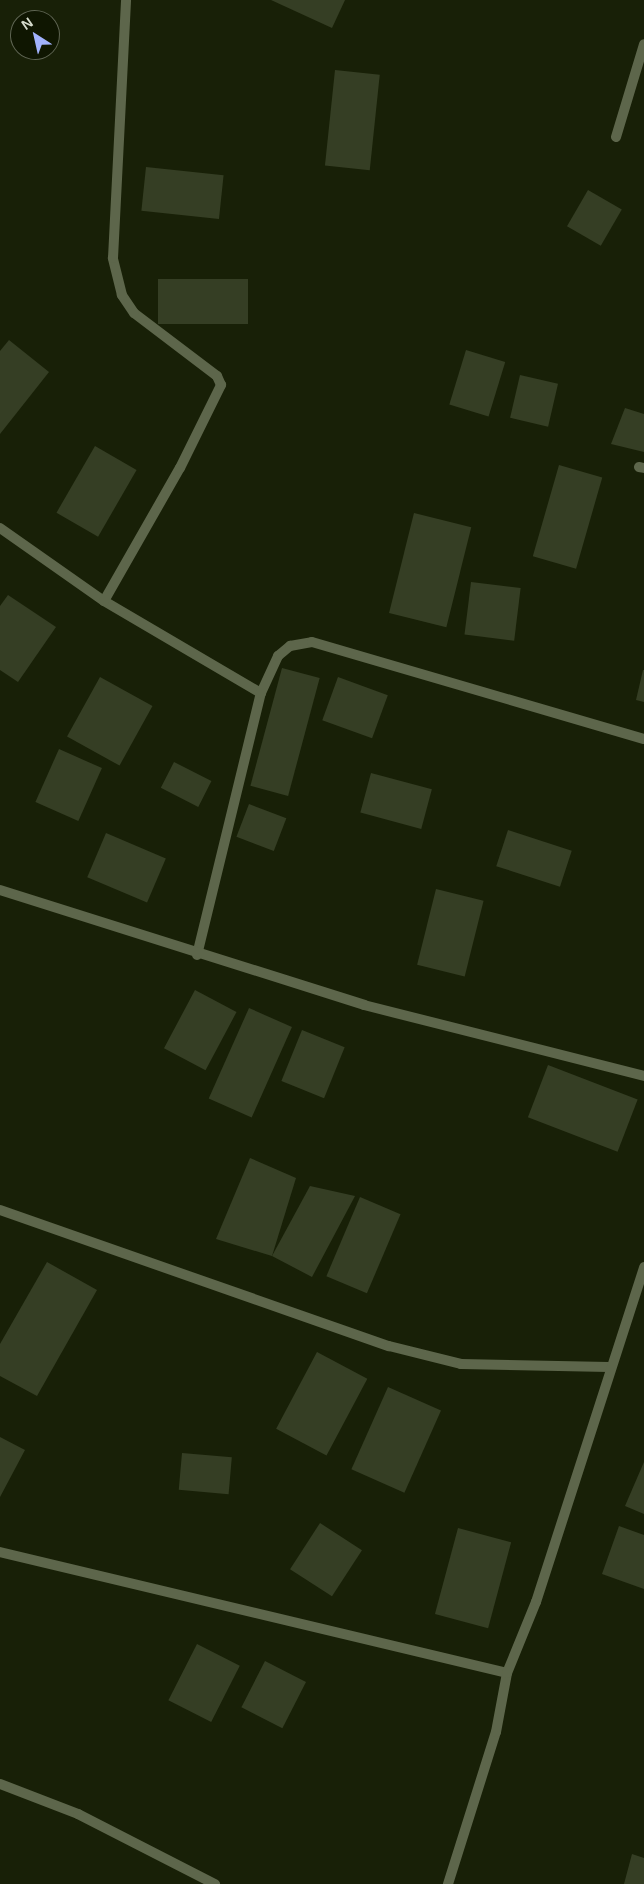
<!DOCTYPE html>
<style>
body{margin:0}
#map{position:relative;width:644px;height:1884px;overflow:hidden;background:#182007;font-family:Arial,sans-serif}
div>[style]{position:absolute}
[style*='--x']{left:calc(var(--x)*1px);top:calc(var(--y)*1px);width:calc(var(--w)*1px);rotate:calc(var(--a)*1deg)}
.building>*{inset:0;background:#353e24;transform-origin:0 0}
.minor>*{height:10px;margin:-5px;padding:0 5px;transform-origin:5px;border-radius:5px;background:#5d664b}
.tertiary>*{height:10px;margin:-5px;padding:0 5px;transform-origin:5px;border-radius:5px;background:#5d664b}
span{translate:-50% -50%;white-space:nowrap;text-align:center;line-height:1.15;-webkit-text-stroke:4.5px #0f1601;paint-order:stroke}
.north{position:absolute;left:10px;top:10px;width:50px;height:50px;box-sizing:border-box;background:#0f1601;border:1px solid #5f6553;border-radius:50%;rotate:325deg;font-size:14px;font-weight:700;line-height:20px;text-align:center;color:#d6dccd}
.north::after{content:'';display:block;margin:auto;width:18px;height:22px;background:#a1b2fd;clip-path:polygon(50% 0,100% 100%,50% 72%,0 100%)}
</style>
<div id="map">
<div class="building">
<i style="clip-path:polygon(271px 0,345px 0,332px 28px)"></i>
<i style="left:335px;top:70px;width:45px;height:96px;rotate:6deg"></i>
<i style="left:146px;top:167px;width:78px;height:44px;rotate:6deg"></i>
<i style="left:588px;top:190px;width:39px;height:42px;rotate:30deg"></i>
<i style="left:158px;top:279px;width:90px;height:45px"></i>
<i style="clip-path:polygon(9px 340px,49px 372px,0 434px,0 351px)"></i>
<i style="left:466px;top:350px;width:41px;height:57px;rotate:17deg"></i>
<i style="left:520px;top:375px;width:39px;height:44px;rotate:13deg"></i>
<i style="clip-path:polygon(625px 408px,644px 414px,644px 452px,611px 444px)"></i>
<i style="left:95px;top:446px;width:48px;height:77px;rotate:30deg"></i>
<i style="left:559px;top:465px;width:45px;height:95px;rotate:16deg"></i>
<i style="left:414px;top:513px;width:59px;height:103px;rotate:14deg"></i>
<i style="left:471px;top:582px;width:50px;height:53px;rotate:7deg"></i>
<i style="clip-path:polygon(8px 595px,56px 627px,18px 682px,0 670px,0 606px)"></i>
<i style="left:282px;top:668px;width:39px;height:122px;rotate:15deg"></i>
<i style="clip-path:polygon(643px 670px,644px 670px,644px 702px,636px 700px)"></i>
<i style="left:100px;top:677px;width:60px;height:68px;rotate:29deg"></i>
<i style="left:338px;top:677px;width:53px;height:46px;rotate:20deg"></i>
<i style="left:59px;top:749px;width:47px;height:58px;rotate:24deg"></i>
<i style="left:174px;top:762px;width:42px;height:29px;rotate:27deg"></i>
<i style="left:371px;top:773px;width:63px;height:41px;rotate:15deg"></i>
<i style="left:249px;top:804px;width:40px;height:35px;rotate:21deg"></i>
<i style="left:508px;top:830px;width:67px;height:38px;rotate:18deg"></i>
<i style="left:106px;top:833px;width:65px;height:48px;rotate:23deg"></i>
<i style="left:436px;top:889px;width:49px;height:78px;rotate:14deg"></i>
<i style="left:195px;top:990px;width:47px;height:66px;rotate:28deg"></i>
<i style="left:249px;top:1008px;width:47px;height:99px;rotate:24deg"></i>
<i style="left:302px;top:1030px;width:46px;height:55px;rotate:22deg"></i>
<i style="left:548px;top:1065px;width:96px;height:56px;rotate:21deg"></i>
<i style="clip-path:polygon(250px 1158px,296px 1178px,272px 1256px,216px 1239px)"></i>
<i style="clip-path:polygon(310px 1186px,355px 1196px,312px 1277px,272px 1256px)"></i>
<i style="left:360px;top:1197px;width:44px;height:86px;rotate:23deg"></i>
<i style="clip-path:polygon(47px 1262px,97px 1290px,37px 1396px,0 1376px,0 1344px)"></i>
<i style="left:317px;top:1352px;width:57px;height:87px;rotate:28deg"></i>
<i style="left:388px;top:1387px;width:58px;height:90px;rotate:24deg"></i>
<i style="clip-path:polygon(0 1437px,25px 1450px,0 1497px)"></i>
<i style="left:182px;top:1453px;width:50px;height:37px;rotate:5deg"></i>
<i style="clip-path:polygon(644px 1462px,644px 1514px,625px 1506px)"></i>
<i style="left:320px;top:1523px;width:50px;height:55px;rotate:33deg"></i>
<i style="clip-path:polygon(619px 1526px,644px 1535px,644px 1589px,602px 1574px)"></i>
<i style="left:458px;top:1528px;width:55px;height:89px;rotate:15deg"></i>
<i style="left:197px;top:1644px;width:48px;height:63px;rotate:27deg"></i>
<i style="left:265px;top:1661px;width:46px;height:52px;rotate:27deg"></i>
<i style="clip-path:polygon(632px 1854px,644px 1858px,644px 1884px,624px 1884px)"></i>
</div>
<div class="minor">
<i style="--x:616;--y:137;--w:97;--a:-73.2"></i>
<i style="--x:639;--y:467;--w:5;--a:11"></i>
<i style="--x:0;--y:528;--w:127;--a:35.1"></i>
<i style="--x:104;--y:601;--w:182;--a:30.4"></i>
<i style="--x:104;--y:601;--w:153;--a:-60.3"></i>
<i style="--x:180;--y:468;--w:93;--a:-63.7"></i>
<i style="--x:221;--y:385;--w:10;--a:-114"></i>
<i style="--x:217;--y:376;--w:104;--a:-142.8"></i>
<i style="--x:134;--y:313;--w:22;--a:-124"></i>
<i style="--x:122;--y:295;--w:38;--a:-104"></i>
<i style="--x:113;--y:258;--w:258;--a:-87.1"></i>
<i style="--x:197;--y:955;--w:270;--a:-76.3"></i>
<i style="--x:261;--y:693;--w:41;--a:-65.3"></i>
<i style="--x:278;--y:656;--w:16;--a:-40"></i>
<i style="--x:290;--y:646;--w:22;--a:-10"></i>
<i style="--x:312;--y:642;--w:346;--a:16.3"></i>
<i style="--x:0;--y:1210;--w:412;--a:19.3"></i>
<i style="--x:389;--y:1346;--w:74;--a:14"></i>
<i style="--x:461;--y:1364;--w:148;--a:1.2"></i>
<i style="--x:0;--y:1552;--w:521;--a:13.42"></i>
<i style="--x:0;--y:1784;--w:84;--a:21"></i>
<i style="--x:78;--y:1814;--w:154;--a:27.1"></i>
<i style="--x:448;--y:1884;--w:159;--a:-72.5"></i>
<i style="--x:496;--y:1732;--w:60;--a:-79.4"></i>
<i style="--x:507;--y:1673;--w:77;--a:-67.8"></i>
<i style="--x:536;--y:1602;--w:352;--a:-72.1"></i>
</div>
<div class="tertiary">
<i style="--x:0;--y:890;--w:382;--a:17.5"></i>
<i style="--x:364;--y:1005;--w:289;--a:14.2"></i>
</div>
<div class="north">N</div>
</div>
